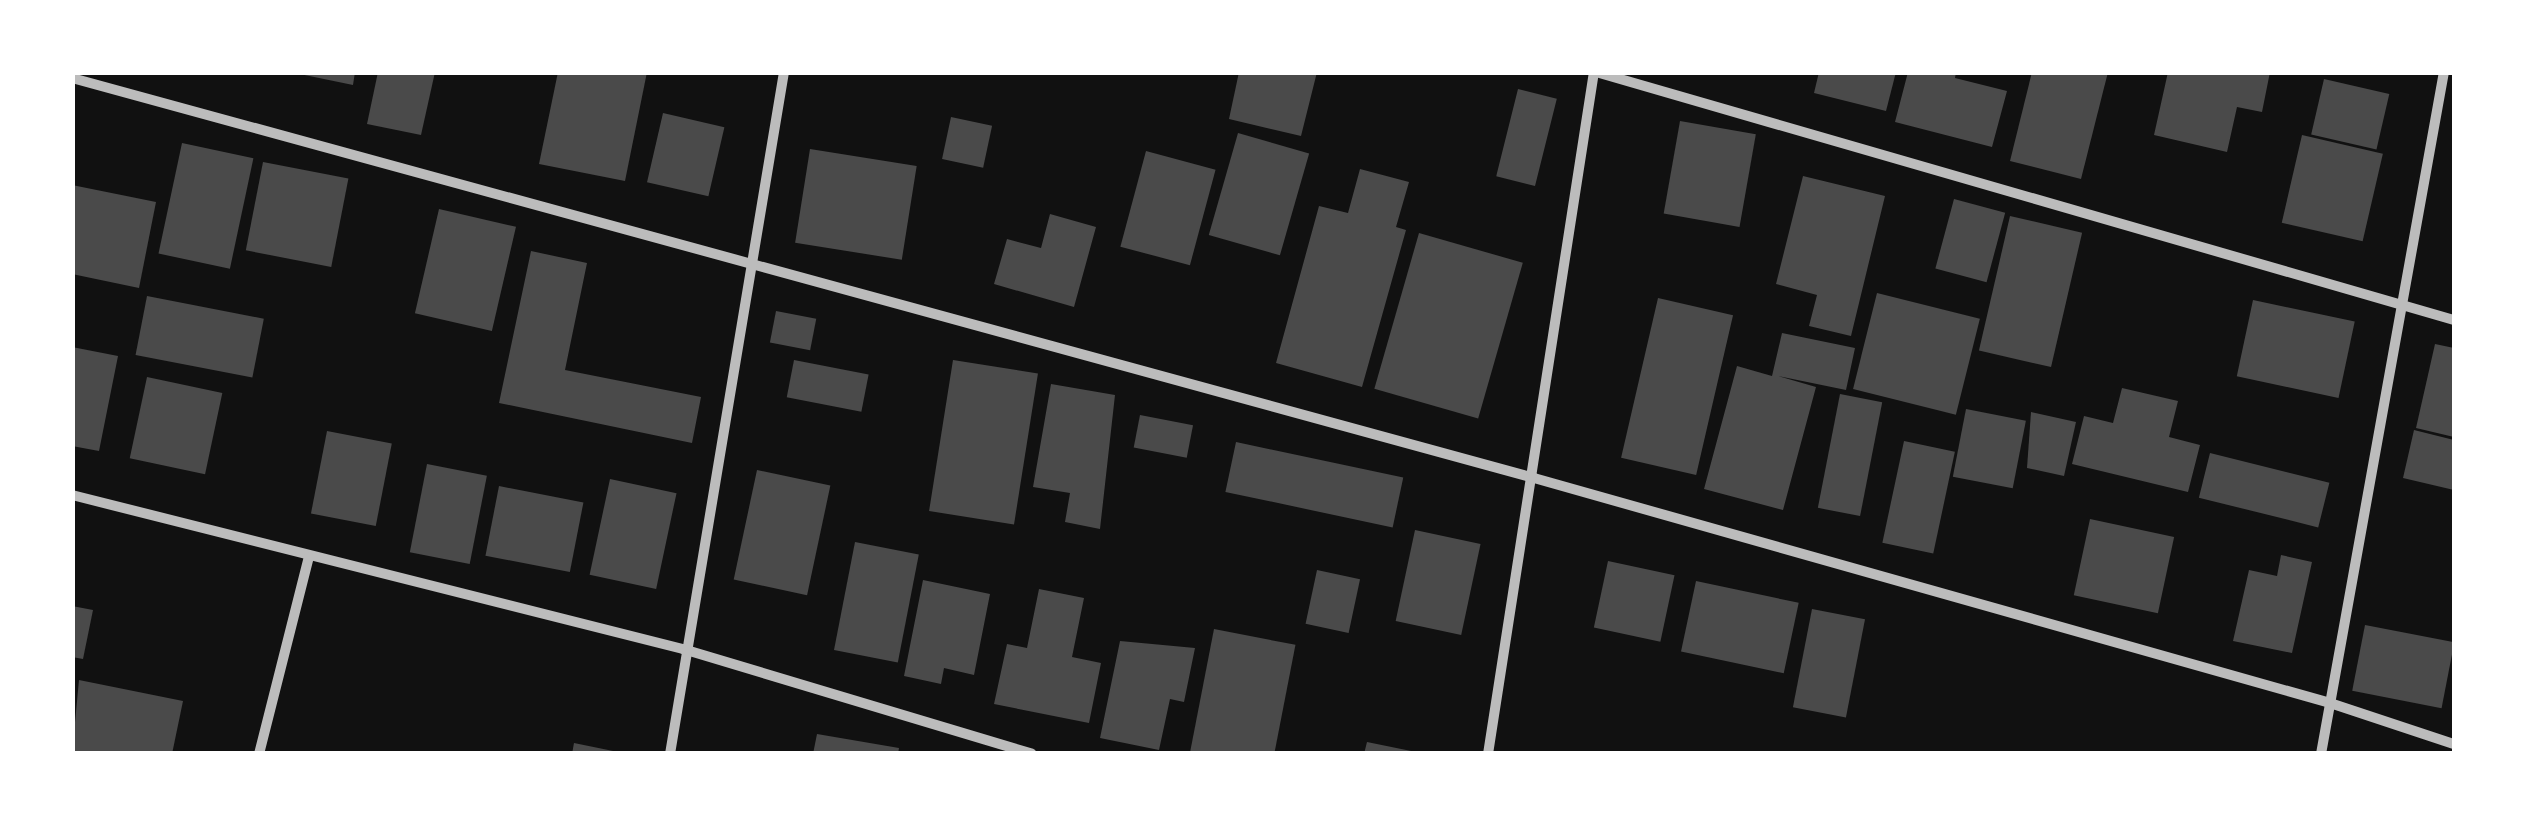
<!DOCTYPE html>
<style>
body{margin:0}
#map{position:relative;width:2527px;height:826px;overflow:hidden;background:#111;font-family:Barlow,sans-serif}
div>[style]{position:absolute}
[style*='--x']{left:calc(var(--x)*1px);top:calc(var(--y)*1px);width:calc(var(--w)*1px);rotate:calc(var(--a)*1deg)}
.building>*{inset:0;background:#4a4a4a;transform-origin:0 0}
.minor>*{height:10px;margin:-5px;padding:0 5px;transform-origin:5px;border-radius:5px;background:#bcbcbc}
span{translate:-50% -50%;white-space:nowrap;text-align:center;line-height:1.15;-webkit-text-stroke:8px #fff;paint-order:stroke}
.frame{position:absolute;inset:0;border:75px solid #fff;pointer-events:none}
</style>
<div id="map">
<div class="building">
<i style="clip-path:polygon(290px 72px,355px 72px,353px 85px)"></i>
<i style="clip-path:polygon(378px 72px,435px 72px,421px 135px,367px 124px)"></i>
<i style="clip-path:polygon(558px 72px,647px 72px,625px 181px,539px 164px)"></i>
<i style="clip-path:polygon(1239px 72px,1317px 72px,1301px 136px,1229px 119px)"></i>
<i style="clip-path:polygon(1819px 72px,1896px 72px,1886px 111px,1814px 93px)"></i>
<i style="clip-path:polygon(1908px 72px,1956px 72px,1955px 78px,2007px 91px,1992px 147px,1895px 122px)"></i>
<i style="clip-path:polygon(2032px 72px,2108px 72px,2081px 179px,2010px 161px)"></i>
<i style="clip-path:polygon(2168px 72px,2270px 72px,2262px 112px,2237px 107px,2227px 152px,2154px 135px)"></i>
<i style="left:2324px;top:79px;width:67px;height:57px;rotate:13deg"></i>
<i style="left:1518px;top:89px;width:40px;height:90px;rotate:14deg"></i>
<i style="left:663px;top:113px;width:63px;height:71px;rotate:13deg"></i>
<i style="left:951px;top:117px;width:42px;height:43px;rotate:12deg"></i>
<i style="left:1680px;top:121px;width:77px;height:94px;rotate:10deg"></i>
<i style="left:1238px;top:133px;width:74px;height:106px;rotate:16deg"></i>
<i style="left:2302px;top:135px;width:83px;height:90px;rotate:13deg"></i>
<i style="left:182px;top:143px;width:73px;height:113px;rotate:12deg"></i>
<i style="left:810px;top:149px;width:108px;height:95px;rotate:9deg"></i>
<i style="left:1146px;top:151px;width:72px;height:99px;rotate:15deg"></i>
<i style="left:263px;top:162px;width:87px;height:90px;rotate:11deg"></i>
<i style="clip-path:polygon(1360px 169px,1409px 182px,1396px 227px,1406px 230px,1362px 387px,1276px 363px,1319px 206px,1348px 213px)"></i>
<i style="clip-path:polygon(1803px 176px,1885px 196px,1851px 336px,1809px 326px,1817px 295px,1776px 284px)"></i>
<i style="clip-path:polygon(72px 185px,156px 202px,139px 288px,72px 274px)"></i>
<i style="left:1954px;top:199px;width:53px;height:72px;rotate:15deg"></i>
<i style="left:439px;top:209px;width:79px;height:107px;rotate:13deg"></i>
<i style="clip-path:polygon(1050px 214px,1096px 227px,1074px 307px,994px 284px,1007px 239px,1041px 248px)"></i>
<i style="left:2010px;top:216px;width:74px;height:138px;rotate:13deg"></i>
<i style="left:1419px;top:233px;width:108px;height:162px;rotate:16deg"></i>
<i style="clip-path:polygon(531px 251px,587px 263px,565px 370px,701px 397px,692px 443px,499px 403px)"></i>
<i style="left:1877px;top:293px;width:106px;height:99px;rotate:14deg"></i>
<i style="left:147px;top:296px;width:119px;height:60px;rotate:11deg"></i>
<i style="left:1658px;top:298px;width:77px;height:164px;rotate:13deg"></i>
<i style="left:2253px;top:300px;width:104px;height:78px;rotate:12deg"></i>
<i style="left:776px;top:311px;width:41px;height:32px;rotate:11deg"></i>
<i style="clip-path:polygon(1782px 333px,1855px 348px,1846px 390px,1778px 376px,1816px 387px,1783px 510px,1704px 489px,1737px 366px,1772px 376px)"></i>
<i style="clip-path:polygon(2435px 344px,2454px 348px,2454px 437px,2416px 428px)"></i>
<i style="clip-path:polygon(72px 347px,118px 356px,99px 451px,72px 446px)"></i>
<i style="left:794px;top:360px;width:76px;height:38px;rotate:11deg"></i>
<i style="left:953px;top:360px;width:86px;height:153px;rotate:9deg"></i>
<i style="left:147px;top:377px;width:77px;height:83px;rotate:12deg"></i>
<i style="clip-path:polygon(1051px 384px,1115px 395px,1100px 529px,1065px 522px,1070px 493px,1033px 487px)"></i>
<i style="clip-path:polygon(2122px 388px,2178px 401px,2169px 437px,2200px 445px,2188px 492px,2072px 464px,2084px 416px,2113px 423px)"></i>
<i style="left:1840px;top:394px;width:43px;height:116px;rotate:11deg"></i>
<i style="left:1966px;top:409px;width:61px;height:69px;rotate:11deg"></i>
<i style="clip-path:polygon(2031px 412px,2076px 422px,2064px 476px,2027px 468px)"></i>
<i style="left:1140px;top:415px;width:54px;height:33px;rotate:11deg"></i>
<i style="clip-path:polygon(2414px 430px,2454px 440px,2454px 490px,2403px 478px)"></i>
<i style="left:327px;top:431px;width:66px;height:84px;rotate:11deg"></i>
<i style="left:1904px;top:441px;width:52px;height:104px;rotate:12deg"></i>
<i style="left:1236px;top:442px;width:171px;height:51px;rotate:12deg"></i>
<i style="left:2210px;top:453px;width:123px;height:46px;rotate:14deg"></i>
<i style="left:427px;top:464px;width:61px;height:90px;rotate:11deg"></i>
<i style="left:757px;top:470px;width:75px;height:112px;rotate:12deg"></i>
<i style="left:610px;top:479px;width:68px;height:98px;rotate:12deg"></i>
<i style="left:499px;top:486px;width:86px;height:71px;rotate:11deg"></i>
<i style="left:2090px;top:519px;width:86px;height:78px;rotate:12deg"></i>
<i style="left:1415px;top:530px;width:67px;height:93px;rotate:12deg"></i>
<i style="left:855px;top:542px;width:65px;height:110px;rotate:11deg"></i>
<i style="clip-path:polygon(2281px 555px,2312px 562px,2292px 653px,2233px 641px,2249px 570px,2277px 576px)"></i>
<i style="left:1608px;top:561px;width:68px;height:68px;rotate:12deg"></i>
<i style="left:1317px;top:570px;width:44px;height:55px;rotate:12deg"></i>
<i style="clip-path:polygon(923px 580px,990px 594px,974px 675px,944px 668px,941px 684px,904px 676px)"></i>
<i style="left:1696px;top:581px;width:105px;height:72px;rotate:12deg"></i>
<i style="clip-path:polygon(1039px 589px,1084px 598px,1072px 657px,1101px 663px,1089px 723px,994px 704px,1007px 644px,1027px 648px)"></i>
<i style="clip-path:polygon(72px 606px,93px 610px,83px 659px,72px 657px)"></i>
<i style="left:1812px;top:609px;width:54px;height:100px;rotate:11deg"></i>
<i style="left:2365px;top:625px;width:91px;height:67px;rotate:11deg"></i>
<i style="left:1214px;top:629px;width:83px;height:127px;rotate:11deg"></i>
<i style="clip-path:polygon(1120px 641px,1195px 648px,1184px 702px,1170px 699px,1159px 750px,1100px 738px)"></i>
<i style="clip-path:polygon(79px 680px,183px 701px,172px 754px,72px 754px)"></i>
<i style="clip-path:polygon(817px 734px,899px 748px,898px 754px,813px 754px)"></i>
<i style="clip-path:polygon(1367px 742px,1416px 752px,1416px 754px,1364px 754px)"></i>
<i style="clip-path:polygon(574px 743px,618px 752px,618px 754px,572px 754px)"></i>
</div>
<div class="minor">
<i style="--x:1596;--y:72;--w:893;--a:16.12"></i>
<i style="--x:72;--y:78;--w:1516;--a:15.3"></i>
<i style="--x:1534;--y:478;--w:827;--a:15.78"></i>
<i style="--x:2330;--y:703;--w:131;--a:18.3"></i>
<i style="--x:72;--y:495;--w:630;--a:14.15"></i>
<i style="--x:683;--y:649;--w:364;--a:16.7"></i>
<i style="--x:259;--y:754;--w:203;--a:-75.8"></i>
<i style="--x:670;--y:754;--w:691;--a:-80.51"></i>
<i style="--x:1488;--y:754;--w:690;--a:-81.17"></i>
<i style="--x:2321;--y:754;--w:693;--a:-79.78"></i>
</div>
<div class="frame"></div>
</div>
